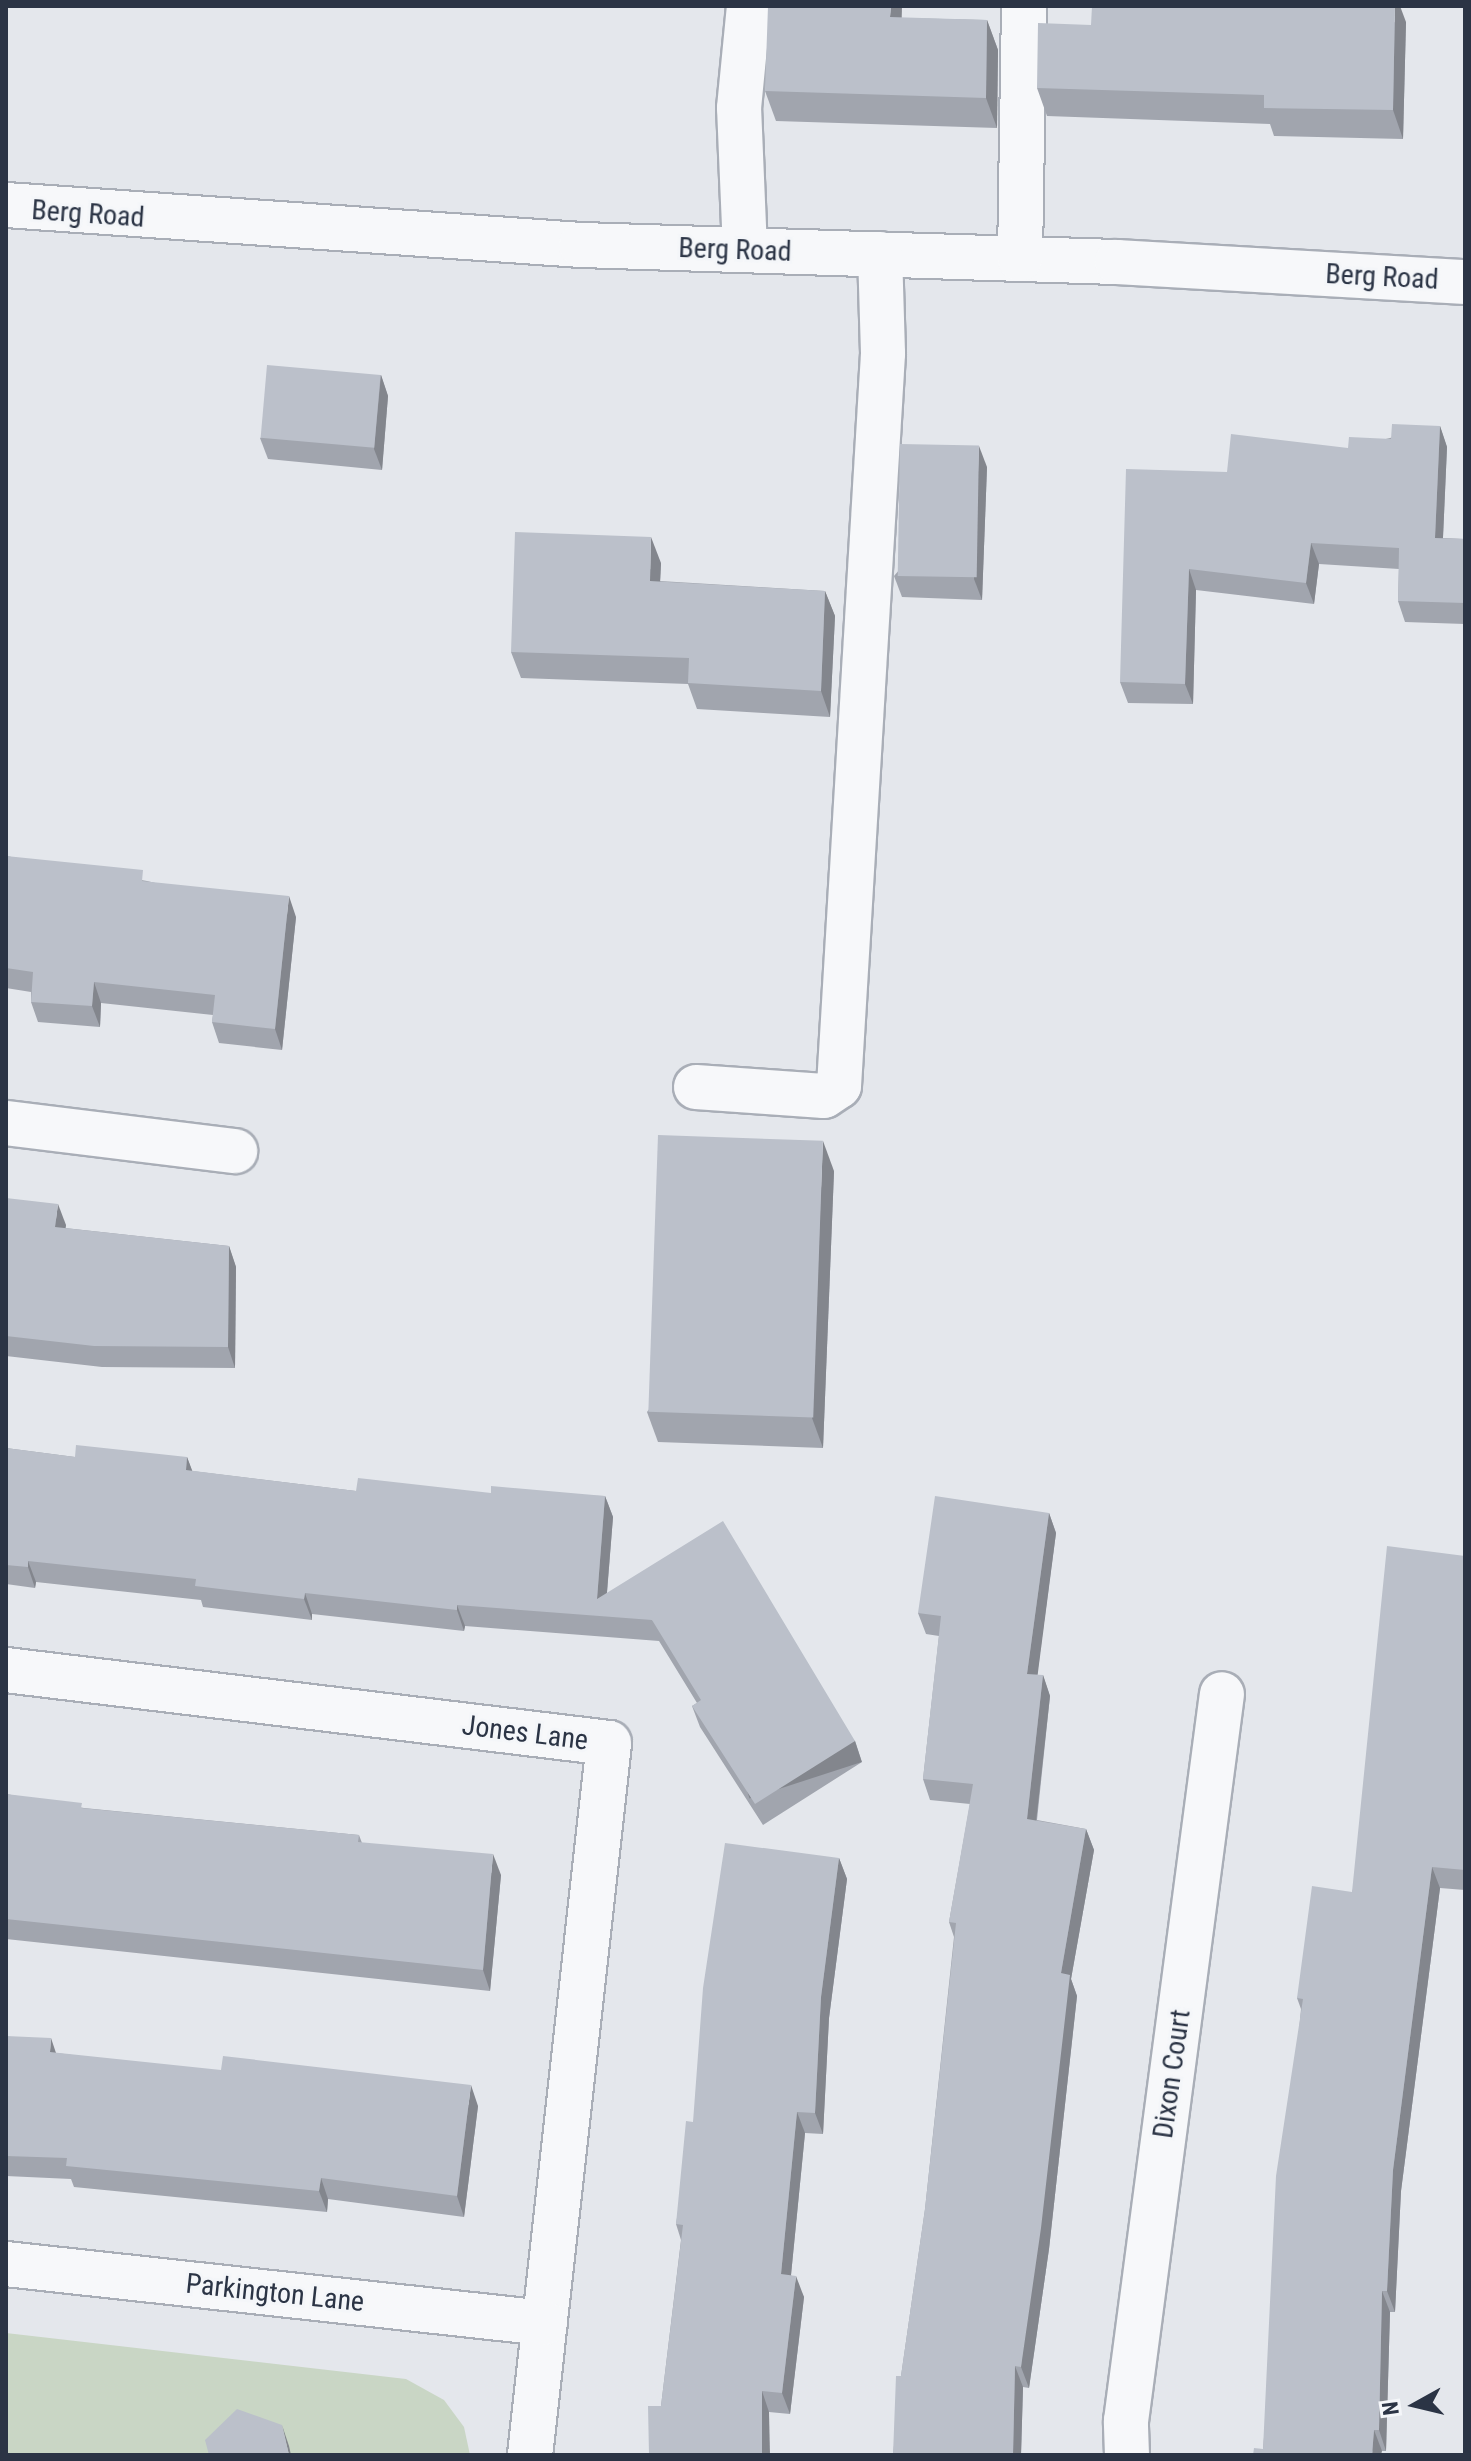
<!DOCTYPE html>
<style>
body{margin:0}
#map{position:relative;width:1471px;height:2461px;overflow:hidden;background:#e4e7ec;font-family:"Roboto Condensed",sans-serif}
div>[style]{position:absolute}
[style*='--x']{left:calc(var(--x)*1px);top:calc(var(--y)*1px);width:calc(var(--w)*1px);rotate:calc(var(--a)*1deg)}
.green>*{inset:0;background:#c9d6c5}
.roads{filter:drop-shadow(2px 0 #a9aeb7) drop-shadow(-2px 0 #a9aeb7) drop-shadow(0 2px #a9aeb7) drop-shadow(0 -2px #a9aeb7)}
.minor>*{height:44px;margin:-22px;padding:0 22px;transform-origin:22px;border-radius:22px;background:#f7f8fa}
.wall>*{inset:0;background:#a1a5ae}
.shaded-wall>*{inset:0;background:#83868d;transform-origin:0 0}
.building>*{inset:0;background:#bbc0ca;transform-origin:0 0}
span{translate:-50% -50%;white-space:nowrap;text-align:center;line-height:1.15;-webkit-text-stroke:6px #f4f6f9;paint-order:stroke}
.street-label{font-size:28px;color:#2b3445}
.frame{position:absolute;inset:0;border:8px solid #2b3445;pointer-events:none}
.north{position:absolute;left:1375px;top:2365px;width:80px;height:80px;-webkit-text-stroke:6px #f4f6f9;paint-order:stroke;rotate:262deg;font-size:22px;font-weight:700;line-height:32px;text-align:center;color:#2b3445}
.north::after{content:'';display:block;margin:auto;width:28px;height:36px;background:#2b3445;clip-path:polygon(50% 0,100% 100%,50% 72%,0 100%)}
</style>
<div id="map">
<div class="green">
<i style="clip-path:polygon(6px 2333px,406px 2379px,444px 2400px,464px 2427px,470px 2455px,6px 2455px)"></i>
</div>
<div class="roads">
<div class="minor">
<i style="--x:6;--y:205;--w:576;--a:3.98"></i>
<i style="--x:581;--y:245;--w:536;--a:1.82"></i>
<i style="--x:1117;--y:262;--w:349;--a:3.3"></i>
<i style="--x:745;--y:250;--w:142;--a:-92.4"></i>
<i style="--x:739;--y:108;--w:102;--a:-84.4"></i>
<i style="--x:1020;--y:259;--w:253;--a:-89.1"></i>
<i style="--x:696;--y:1087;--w:128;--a:4"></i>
<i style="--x:824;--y:1096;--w:18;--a:-34"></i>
<i style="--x:839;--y:1086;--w:734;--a:-86.56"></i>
<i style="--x:883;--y:353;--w:99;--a:-91.7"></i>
<i style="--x:6;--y:1123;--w:231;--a:7"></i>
<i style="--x:6;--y:1670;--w:607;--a:6.9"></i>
<i style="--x:609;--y:1743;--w:716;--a:96.33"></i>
<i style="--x:6;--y:2264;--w:542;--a:6.25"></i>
<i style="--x:1127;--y:2455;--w:34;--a:-92"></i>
<i style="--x:1126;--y:2421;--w:733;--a:-82.48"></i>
</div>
</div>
<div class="wall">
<i style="clip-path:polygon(902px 18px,987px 20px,998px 50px,997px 128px,776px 121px,765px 91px)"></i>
<i style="clip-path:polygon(1406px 22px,1403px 139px,1274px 136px,1270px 124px,1047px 116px,1037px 88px,1091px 25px)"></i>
<i style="clip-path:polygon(381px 375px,388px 396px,382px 470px,268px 459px,260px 438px)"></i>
<i style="clip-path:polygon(1440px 426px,1447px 447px,1443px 538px,1465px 539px,1465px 624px,1405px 622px,1398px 601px,1399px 569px,1319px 564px,1314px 604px,1196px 590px,1193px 704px,1128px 703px,1120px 682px,1227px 472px,1348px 448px)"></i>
<i style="clip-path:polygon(987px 467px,982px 600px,902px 597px,894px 576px)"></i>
<i style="clip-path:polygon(661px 563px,660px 581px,825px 591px,835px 616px,830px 717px,697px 709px,688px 684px,521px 678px,511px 652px)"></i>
<i style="clip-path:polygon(6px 856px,147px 881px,296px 917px,282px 1050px,219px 1043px,212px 1022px,213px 1015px,101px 1003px,100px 1027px,38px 1022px,31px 1002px,31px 992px,6px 988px)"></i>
<i style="clip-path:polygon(834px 1171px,823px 1448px,658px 1442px,647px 1412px)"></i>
<i style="clip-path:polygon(6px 1198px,66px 1225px,65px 1228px,229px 1246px,236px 1267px,235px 1368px,102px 1367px,6px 1356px)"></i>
<i style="clip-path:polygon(6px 1448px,75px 1457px,187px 1457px,192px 1471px,356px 1491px,605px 1496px,613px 1517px,607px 1593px,855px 1741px,862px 1762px,763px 1825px,700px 1727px,692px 1706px,697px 1703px,659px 1641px,465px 1626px,464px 1631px,312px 1614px,312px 1620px,203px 1607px,201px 1600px,36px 1582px,35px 1588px,6px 1584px)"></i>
<i style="clip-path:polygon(1049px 1513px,1056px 1533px,1037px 1675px,1043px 1675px,1050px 1696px,1037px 1820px,1086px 1829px,1094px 1850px,1071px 1979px,1077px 1996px,1049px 2249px,1029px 2388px,1023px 2387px,1021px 2455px,893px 2455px,901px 2376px,925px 2209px,954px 1937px,949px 1922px,970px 1804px,930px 1800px,923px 1779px,939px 1636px,926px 1634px,918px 1613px)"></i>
<i style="clip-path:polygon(1465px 1556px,1465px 1890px,1440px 1888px,1401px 2191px,1395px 2312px,1390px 2312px,1386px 2451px,1263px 2449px,1301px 2009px,1297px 1998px,1352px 1892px)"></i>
<i style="clip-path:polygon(6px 1794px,84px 1808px,359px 1835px,362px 1843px,501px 1875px,490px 1991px,6px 1939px)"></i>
<i style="clip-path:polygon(839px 1858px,847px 1879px,829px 2018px,823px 2134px,805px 2133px,791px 2275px,804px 2297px,790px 2414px,769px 2412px,661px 2406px,681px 2240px,676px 2224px,693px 2122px)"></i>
<i style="clip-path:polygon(6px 2036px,56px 2053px,478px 2106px,464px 2217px,328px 2199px,327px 2212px,74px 2187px,71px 2179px,6px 2176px)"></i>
</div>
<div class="shaded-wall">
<i style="clip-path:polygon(891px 6px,902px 6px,901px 47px,890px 17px)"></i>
<i style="clip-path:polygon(1395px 6px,1400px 6px,1406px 22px,1403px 139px,1393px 110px)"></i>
<i style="clip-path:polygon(987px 20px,998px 50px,997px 128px,986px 98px)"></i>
<i style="clip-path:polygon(381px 375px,388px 396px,382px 470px,374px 449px)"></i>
<i style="clip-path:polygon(1440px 426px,1447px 447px,1442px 559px,1435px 538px)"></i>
<i style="clip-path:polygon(979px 446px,987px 467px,982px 600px,974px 579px)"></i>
<i style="clip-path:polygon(651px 537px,661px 563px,659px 606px,650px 581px)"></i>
<i style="clip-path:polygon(1311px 543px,1319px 564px,1314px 604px,1306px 583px)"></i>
<i style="clip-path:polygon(1189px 569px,1196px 590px,1193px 704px,1185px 684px)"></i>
<i style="clip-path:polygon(825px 591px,835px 616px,830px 717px,821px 691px)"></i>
<i style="clip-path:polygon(289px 896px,296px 917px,282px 1050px,275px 1029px)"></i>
<i style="clip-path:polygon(94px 982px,101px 1003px,100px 1027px,92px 1006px)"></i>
<i style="clip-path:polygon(823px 1141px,834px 1171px,823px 1448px,812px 1418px)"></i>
<i style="clip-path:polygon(58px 1204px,66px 1225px,63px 1248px,55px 1227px)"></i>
<i style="clip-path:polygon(229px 1246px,236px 1267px,235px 1368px,228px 1347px)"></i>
<i style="clip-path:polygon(187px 1457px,195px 1478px,186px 1470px)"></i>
<i style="clip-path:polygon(605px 1496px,613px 1517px,605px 1616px,597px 1599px)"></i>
<i style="clip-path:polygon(1049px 1513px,1056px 1533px,1035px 1695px,1027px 1674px)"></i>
<i style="clip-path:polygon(28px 1561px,36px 1582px,35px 1588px,28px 1567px)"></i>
<i style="clip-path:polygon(305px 1593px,312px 1614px,312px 1620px,304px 1599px)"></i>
<i style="clip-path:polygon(457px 1605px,465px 1626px,464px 1631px,457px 1610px)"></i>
<i style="clip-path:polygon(1043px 1675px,1050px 1696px,1034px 1840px,1027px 1819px)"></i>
<i style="left:855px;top:1741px;width:22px;height:118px;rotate:72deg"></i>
<i style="clip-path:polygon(1086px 1829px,1094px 1850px,1071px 1979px,1077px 1996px,1049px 2249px,1029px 2388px,1021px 2367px,1061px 1973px)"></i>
<i style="clip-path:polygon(493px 1854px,501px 1875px,490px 1991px,483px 1970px)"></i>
<i style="clip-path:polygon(839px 1858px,847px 1879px,829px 2018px,823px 2134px,815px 2113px,821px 1997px)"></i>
<i style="clip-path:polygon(1432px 1867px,1440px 1888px,1401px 2191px,1395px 2312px,1387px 2291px,1393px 2170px)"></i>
<i style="clip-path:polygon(51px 2038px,58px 2059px,50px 2052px)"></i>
<i style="clip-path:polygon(471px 2085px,478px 2106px,464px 2217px,457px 2196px)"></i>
<i style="clip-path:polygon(797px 2112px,805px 2133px,789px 2295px,781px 2274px)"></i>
<i style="clip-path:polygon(321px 2178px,328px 2199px,327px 2212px,319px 2191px)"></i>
<i style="clip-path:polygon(796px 2276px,804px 2297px,790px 2414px,782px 2393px)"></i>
<i style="clip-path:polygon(1382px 2291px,1390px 2312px,1386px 2451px,1379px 2430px)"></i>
<i style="clip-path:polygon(1015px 2366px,1023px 2387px,1021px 2455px,1013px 2455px)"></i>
<i style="clip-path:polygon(762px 2391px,769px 2412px,770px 2455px,762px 2455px)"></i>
<i style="clip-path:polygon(282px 2425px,289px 2446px,291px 2455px,289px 2455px)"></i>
<i style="clip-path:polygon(1374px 2430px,1382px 2451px,1381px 2455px,1372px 2455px)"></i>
</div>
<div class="building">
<i style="clip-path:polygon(768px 6px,891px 6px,890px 17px,987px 20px,986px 98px,765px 91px)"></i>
<i style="clip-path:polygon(1092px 6px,1395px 6px,1393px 110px,1264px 108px,1264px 95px,1037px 88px,1038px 23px,1091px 25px)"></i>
<i style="left:267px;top:365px;width:114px;height:73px;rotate:5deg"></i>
<i style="clip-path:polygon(1392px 424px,1440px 426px,1435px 538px,1465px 539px,1465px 603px,1398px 601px,1399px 548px,1311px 543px,1306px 583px,1189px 569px,1185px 684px,1120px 682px,1126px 469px,1227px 472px,1231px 434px,1348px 448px,1349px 437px,1391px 439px)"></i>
<i style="left:900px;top:444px;width:79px;height:132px;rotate:1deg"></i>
<i style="clip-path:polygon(515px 532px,651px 537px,650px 581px,825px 591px,821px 691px,688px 683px,689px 658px,511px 652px)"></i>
<i style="clip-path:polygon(6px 856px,143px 870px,142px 881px,289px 896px,275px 1029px,212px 1022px,215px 995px,94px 982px,92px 1006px,31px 1002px,33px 972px,6px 968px)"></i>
<i style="left:658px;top:1135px;width:165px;height:277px;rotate:2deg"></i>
<i style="clip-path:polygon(6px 1198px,58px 1204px,55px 1227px,229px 1246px,228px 1347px,94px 1346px,6px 1336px)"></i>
<i style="clip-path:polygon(76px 1445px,187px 1457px,186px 1470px,356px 1491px,358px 1478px,491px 1493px,491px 1486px,605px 1496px,597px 1599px,723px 1521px,855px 1741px,755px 1804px,692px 1706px,701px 1700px,652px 1620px,457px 1605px,457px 1610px,305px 1593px,304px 1599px,195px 1586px,196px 1579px,28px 1561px,28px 1567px,6px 1565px,6px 1448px,75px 1457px)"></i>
<i style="clip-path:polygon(935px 1496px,1049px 1513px,1027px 1674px,1043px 1675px,1027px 1819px,1086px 1829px,1061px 1973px,1070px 1975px,1041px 2228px,1021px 2367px,1015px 2366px,1013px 2455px,893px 2455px,896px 2376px,901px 2376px,925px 2209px,956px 1923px,949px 1922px,973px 1784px,923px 1779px,941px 1616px,918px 1613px)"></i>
<i style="clip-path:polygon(1387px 1546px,1465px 1556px,1465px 1870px,1432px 1867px,1393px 2170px,1387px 2291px,1382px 2291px,1379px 2430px,1374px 2430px,1372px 2455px,1253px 2455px,1254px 2448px,1263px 2449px,1276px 2176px,1303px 1999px,1297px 1998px,1312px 1886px,1352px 1892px)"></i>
<i style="clip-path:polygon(6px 1794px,82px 1803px,81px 1808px,359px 1835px,358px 1842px,493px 1854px,483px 1970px,6px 1919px)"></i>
<i style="clip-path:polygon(725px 1843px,839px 1858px,821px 1997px,815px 2113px,797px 2112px,781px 2274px,796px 2276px,782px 2393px,762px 2391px,762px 2455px,649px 2455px,648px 2406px,661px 2406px,683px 2225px,676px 2224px,686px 2121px,693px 2122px,703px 1988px)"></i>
<i style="clip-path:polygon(6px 2036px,51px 2038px,50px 2052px,221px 2070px,223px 2056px,471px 2085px,457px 2196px,321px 2178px,319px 2191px,66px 2166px,67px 2158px,6px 2156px)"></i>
<i style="clip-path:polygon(237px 2409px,282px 2425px,289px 2455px,209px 2455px,205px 2440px)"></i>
</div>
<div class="street-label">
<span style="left:88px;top:214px;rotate:4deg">Berg Road</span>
<span style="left:735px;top:250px;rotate:2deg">Berg Road</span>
<span style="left:1382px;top:277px;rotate:3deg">Berg Road</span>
<span style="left:525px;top:1733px;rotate:7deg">Jones Lane</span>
<span style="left:1172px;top:2074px;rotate:-82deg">Dixon Court</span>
<span style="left:275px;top:2293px;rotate:6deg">Parkington Lane</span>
</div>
<div class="frame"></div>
<div class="north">N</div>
</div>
